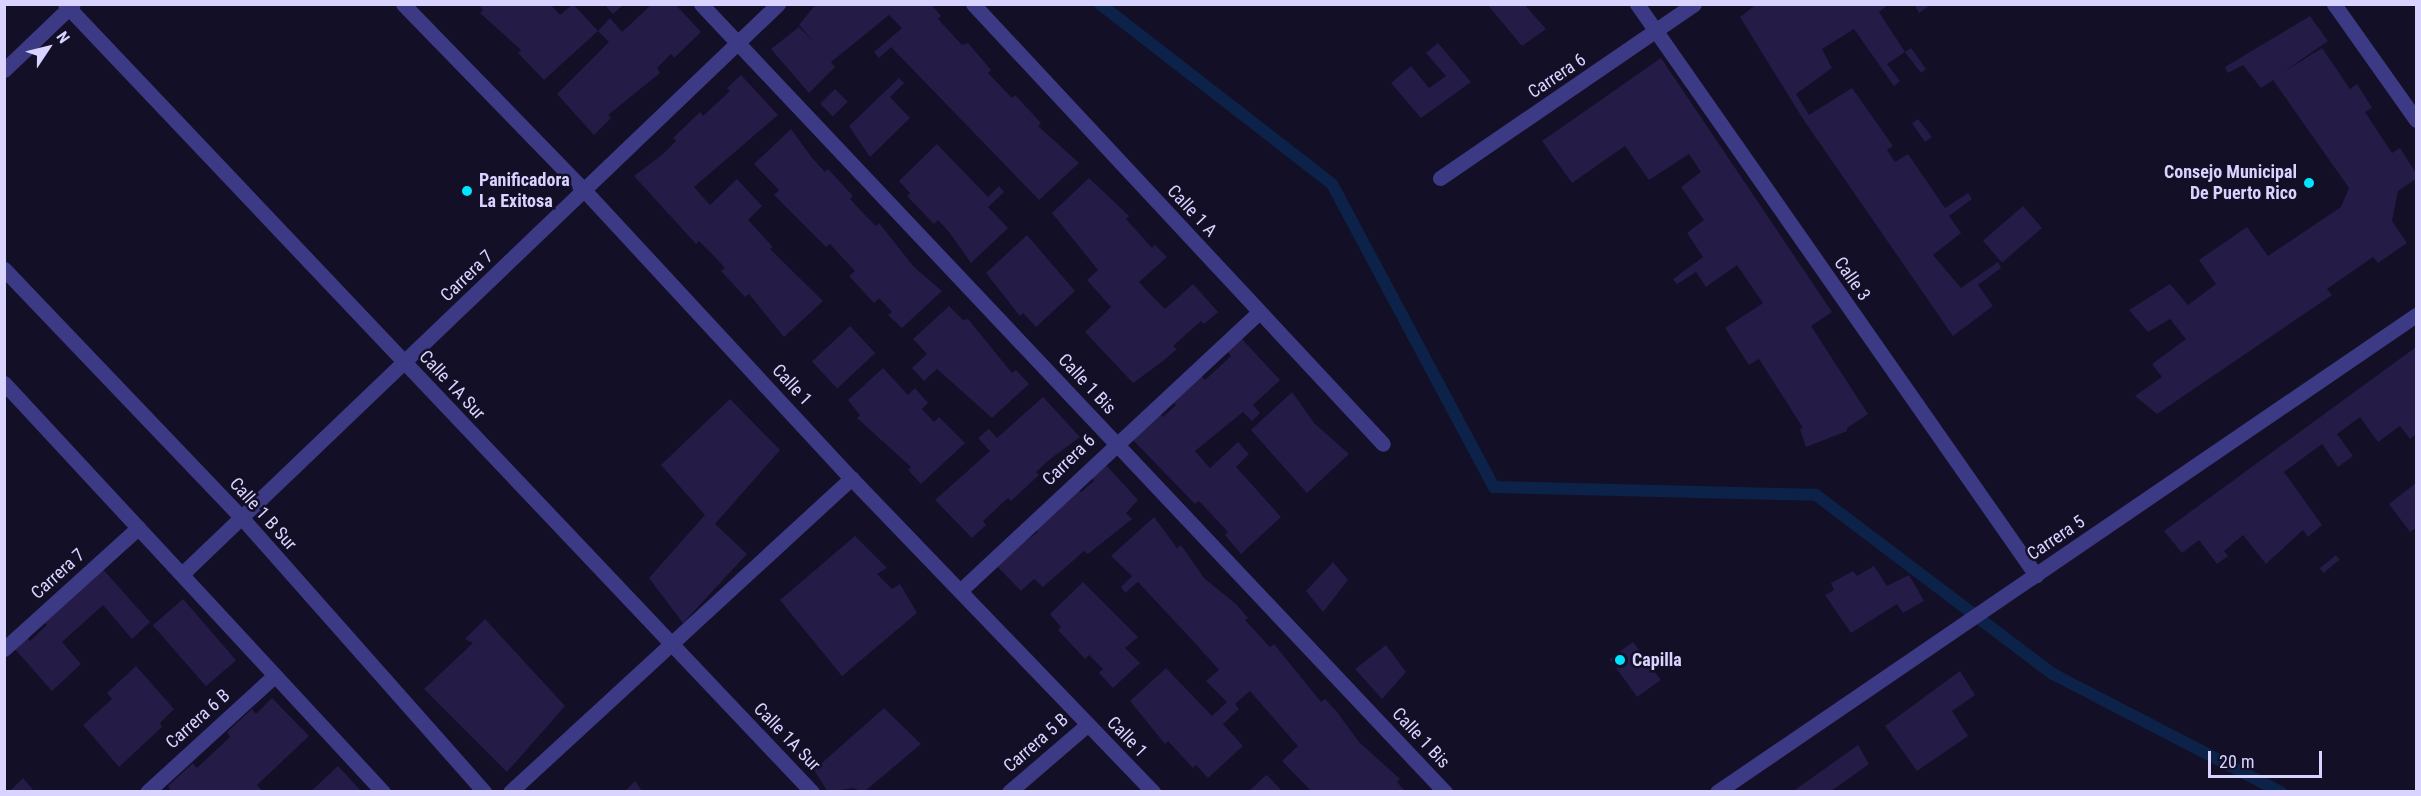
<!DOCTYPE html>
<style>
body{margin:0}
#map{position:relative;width:2421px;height:796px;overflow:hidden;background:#130f26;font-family:"Roboto Condensed",sans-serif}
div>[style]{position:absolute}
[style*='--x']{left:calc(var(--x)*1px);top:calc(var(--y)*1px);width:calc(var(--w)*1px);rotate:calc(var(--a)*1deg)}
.stream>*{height:12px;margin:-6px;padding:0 6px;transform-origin:6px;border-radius:6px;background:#0c2248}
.building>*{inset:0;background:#241b47;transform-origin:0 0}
.street>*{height:15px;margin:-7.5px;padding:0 7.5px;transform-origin:7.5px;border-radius:7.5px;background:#3d3a85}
.dots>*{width:16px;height:16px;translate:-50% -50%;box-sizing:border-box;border:3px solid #130f26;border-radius:50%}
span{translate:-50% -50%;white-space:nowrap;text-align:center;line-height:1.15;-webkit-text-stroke:5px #130f26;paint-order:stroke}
.street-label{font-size:18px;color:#d9d4ff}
.poi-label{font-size:18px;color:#d9d4ff;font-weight:700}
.right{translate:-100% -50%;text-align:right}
.left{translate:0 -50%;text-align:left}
.frame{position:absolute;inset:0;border:6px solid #d9d4ff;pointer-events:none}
.north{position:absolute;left:18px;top:18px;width:60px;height:60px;-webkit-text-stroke:4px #130f26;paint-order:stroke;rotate:55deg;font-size:16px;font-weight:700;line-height:24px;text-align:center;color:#d9d4ff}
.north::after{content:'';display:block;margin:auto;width:21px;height:27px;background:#d9d4ff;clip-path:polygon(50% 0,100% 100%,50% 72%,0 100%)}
.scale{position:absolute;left:2208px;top:751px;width:114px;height:27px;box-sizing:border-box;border:3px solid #d9d4ff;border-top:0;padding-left:8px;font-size:18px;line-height:21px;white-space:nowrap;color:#d9d4ff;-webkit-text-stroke:4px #130f26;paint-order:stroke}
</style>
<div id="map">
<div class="stream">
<i style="--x:1100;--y:4;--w:294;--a:37.8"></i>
<i style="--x:1332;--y:184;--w:344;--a:61.9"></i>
<i style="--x:1494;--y:487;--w:322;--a:1.4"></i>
<i style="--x:1816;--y:495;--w:297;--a:37.1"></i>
<i style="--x:2053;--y:674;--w:257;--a:27.4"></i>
</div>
<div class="building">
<i style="clip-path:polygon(478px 4px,550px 4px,560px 15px,573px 4px,598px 31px,544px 80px,518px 53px,521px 50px,480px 13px,483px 10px)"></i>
<i style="clip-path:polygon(604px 4px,624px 4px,613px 14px)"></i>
<i style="clip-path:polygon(652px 4px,675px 4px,701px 32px,674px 58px,671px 54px,657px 68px,660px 73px,608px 115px,611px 118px,594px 135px,557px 94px,609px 42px,598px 31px,610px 18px,622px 32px)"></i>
<i style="clip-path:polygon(816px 4px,931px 4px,941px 16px,938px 19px,962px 45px,968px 43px,991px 70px,988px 73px,1012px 98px,1015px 95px,1041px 123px,1038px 126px,1079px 163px,1039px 200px,891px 47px,879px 58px,874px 52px,902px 28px,889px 15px,831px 62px,835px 67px,809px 93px,771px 49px,799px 27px,815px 43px,799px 25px)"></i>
<i style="clip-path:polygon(1487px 4px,1524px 4px,1546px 29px,1522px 46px)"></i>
<i style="clip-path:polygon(1757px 4px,1889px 4px,1879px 12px,1905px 52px,1911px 48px,1926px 69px,1921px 73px,1905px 52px,1887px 64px,1900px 81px,1894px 86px,1854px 29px,1822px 49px,1832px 68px,1796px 94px,1809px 115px,1852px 88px,1893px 146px,1887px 150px,1895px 162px,1908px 154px,1945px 208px,1968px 193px,1972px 199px,1949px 216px,1961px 233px,1933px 255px,1961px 288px,1998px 262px,2001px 268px,1978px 285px,1993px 306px,1953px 336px,1803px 119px,1740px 17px)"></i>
<i style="clip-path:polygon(1914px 4px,1932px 4px,1919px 13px)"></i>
<i style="clip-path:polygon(2310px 16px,2328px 41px,2285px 71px,2322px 48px,2350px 89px,2357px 84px,2372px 108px,2365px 112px,2392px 153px,2400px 148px,2416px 173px,2416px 179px,2398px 191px,2392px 221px,2407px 243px,2378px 263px,2373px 257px,2327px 289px,2332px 295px,2157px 414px,2135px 396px,2162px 377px,2152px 364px,2186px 339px,2170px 319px,2148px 332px,2129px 310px,2170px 284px,2188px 305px,2216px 284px,2199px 260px,2247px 227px,2268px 256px,2341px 207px,2349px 188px,2273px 80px,2261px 88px,2243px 65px,2228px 73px,2225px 67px)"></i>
<i style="clip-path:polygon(1438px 43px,1471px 82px,1421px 118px,1391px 83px,1411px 66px,1429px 88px,1446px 76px,1426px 53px)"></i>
<i style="clip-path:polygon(1661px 58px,1832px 312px,1811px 326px,1868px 414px,1847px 428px,1847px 431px,1806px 447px,1800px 429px,1803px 428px,1759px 359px,1749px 365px,1725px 328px,1763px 303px,1737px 265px,1706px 287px,1696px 272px,1677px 284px,1673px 279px,1703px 257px,1687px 233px,1704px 220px,1681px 187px,1701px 172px,1689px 154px,1649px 180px,1625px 146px,1572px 183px,1542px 141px)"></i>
<i style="clip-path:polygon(741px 75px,778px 115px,694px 187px,710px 205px,737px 179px,762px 206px,748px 220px,773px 247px,770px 249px,823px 301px,784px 337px,749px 294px,745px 297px,721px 271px,725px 268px,712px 254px,699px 241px,696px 244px,634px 176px,663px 154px,676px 141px,673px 138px,700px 112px,703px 116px,730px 91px,727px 88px)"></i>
<i style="clip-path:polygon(899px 78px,904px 83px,890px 97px,910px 118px,870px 157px,849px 126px)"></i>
<i style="left:835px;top:89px;width:18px;height:21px;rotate:45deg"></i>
<i style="clip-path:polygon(1918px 119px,1932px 137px,1925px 142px,1912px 123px)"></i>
<i style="clip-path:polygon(791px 129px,813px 159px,825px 172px,828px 169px,853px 196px,850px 199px,863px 213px,876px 226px,879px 223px,914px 267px,942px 291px,902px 328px,888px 315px,892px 312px,879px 298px,874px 303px,849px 276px,855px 271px,830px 244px,826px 247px,774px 195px,779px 190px,754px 164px)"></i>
<i style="clip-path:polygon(937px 144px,988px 197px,999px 186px,1004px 192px,988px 207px,1008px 228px,971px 263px,949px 232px,938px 220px,934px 224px,907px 196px,910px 193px,899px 181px)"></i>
<i style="clip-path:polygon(1089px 178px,1129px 216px,1126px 219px,1152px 248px,1155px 245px,1167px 257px,1139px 282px,1149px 293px,1165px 309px,1193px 284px,1218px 312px,1204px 324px,1201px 321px,1173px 346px,1177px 349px,1163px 361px,1133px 383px,1085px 332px,1111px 307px,1087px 280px,1098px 270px,1052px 213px)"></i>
<i style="left:2023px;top:206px;width:29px;height:53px;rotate:49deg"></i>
<i style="clip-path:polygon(1027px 235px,1075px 291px,1036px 327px,1023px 313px,1020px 316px,986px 273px)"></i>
<i style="clip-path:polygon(949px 306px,963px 320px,968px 319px,1012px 373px,1016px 370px,1029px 384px,992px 418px,937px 369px,924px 381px,912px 368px,927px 354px,913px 339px)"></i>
<i style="left:850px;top:326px;width:37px;height:52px;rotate:47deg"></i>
<i style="clip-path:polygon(1241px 338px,1280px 380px,1253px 405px,1260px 413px,1252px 421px,1243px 412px,1195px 451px,1210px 468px,1238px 442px,1249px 454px,1236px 467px,1281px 517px,1241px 554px,1225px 535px,1228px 532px,1199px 501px,1195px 504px,1133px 440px,1158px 410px,1163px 417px,1176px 405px,1173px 402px,1201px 376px,1205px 380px,1231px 356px,1227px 351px)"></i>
<i style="clip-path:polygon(2416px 347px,2416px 434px,2410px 439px,2400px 426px,2378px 442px,2360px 417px,2337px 434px,2353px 456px,2338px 467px,2322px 444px,2284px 472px,2322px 525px,2308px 537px,2303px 530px,2266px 564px,2243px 535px,2224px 551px,2228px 556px,2217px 564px,2199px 540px,2182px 553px,2164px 531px)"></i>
<i style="clip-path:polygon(883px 368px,908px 395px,915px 388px,928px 403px,922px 409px,934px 422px,939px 417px,965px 443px,921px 484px,908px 470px,911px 467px,857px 418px,860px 415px,848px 400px)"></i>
<i style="clip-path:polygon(1292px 392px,1314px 423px,1349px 454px,1307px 493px,1251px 430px)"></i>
<i style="clip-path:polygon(1043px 397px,1080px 437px,1049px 460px,1036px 472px,1039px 475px,1011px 501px,1008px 498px,983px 521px,986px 525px,972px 538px,935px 500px,990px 451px,978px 438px,989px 429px,997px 438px)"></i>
<i style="clip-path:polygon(730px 399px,780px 450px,715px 524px,747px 554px,683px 623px,649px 578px,705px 515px,661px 465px)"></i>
<i style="clip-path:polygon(1104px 463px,1138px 500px,1126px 513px,1132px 519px,1088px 554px,1084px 551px,1043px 587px,1034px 579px,1021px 591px,995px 564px,1038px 532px,1034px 528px,1077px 489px,1081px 492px,1094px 481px,1090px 476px)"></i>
<i style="clip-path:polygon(2416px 483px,2416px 528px,2410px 532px,2389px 504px)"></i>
<i style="clip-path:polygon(1154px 517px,1177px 548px,1181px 545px,1204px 578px,1237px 605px,1248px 618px,1245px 620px,1270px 647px,1274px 644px,1321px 702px,1325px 699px,1337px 712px,1359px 742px,1400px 779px,1397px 782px,1406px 792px,1312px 792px,1282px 761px,1298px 746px,1250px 691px,1235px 704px,1239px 709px,1223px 724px,1243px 746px,1208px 778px,1196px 765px,1193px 768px,1168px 741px,1165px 744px,1130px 701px,1166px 668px,1212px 716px,1227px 702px,1206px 681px,1219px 670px,1194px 642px,1138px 582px,1125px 593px,1121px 587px,1132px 576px,1111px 556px)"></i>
<i style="clip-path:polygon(855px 536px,887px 568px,877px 574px,892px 589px,900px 584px,917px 613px,842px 676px,780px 600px)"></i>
<i style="left:2336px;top:555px;width:6px;height:21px;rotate:51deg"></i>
<i style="clip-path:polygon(1333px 562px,1348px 580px,1323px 612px,1306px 591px)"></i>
<i style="clip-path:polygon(1874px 566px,1887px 586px,1909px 575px,1924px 601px,1903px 613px,1897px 604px,1851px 633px,1825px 595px,1834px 590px,1831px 583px,1853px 571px,1857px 576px)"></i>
<i style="clip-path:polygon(101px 567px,150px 622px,132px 639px,103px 605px,62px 642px,81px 664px,52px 691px,14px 648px,26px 636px,30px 641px,47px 625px,43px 621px)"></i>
<i style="clip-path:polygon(1083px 582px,1138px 637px,1125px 648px,1140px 663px,1113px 688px,1099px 673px,1103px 669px,1089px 655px,1085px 659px,1058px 630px,1061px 627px,1050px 614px)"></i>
<i style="left:183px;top:599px;width:81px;height:40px;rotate:49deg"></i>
<i style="clip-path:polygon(485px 619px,565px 706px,507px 772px,424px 689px,473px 643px,465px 639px)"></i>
<i style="left:1633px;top:642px;width:47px;height:29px;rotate:54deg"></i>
<i style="clip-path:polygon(1386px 645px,1406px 672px,1382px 699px,1355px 669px)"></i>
<i style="clip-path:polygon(136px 666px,174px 709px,160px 723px,162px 727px,119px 767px,83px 725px,112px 699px,107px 693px)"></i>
<i style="clip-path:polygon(1960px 671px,1975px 695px,1952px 711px,1968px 736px,1917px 771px,1885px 726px)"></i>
<i style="clip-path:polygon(272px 698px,309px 736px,257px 785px,263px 792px,171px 792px,168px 786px,193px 763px,197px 768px,230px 737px,227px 732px,252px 709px,256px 714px)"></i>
<i style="clip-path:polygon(884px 708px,921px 744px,864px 792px,853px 788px,828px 792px,814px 770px)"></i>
<i style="clip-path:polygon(1858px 745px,1869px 764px,1830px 792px,1792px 792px)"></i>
<i style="clip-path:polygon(338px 766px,362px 792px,310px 792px)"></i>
<i style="clip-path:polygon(1267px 775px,1283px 792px,1248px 792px,1265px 776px)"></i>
<i style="clip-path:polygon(23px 778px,35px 792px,9px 792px)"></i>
<i style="clip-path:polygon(635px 781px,643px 792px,624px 792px)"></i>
</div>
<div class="street">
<i style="--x:65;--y:4;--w:1086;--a:46.53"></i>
<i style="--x:403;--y:4;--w:260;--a:45.8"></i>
<i style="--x:584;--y:190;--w:393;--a:47.2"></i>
<i style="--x:851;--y:478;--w:436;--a:46.1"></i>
<i style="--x:701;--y:4;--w:1084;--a:46.65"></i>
<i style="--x:973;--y:4;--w:601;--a:47.02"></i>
<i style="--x:1637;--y:4;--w:697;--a:55.06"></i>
<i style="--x:2334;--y:4;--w:142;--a:54.7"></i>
<i style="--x:4;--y:70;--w:95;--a:-43.7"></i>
<i style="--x:1440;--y:178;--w:308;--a:-34.4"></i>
<i style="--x:4;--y:269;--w:344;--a:46.3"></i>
<i style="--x:242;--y:518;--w:366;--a:48.5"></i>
<i style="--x:4;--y:383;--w:558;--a:47.18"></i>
<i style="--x:182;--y:574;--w:825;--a:-43.72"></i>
<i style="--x:961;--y:590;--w:408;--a:-43"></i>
<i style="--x:4;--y:649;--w:181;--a:-42.1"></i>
<i style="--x:147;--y:792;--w:173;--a:-42.4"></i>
<i style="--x:510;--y:792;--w:464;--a:-42.6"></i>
<i style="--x:1009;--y:792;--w:103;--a:-40.7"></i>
<i style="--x:1717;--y:792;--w:846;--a:-34.31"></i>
</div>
<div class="dots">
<i style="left:2309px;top:183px;background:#00e5ff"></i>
<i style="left:467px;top:191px;background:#00e5ff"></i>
<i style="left:1620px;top:660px;background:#00e5ff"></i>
</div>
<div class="street-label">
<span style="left:1557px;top:76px;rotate:-34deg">Carrera 6</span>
<span style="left:1192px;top:211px;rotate:47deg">Calle 1 A</span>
<span style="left:467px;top:276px;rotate:-44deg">Carrera 7</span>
<span style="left:1852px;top:279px;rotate:55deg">Calle 3</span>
<span style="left:1087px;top:384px;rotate:47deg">Calle 1 Bis</span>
<span style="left:452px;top:385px;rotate:47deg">Calle 1A Sur</span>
<span style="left:792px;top:385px;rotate:47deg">Calle 1</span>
<span style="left:1069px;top:460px;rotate:-44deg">Carrera 6</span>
<span style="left:263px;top:514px;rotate:48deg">Calle 1 B Sur</span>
<span style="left:2056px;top:538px;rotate:-34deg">Carrera 5</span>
<span style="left:58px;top:574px;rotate:-42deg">Carrera 7</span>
<span style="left:198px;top:719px;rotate:-42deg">Carrera 6 B</span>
<span style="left:787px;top:737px;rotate:46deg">Calle 1A Sur</span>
<span style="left:1127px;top:737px;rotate:46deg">Calle 1</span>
<span style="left:1421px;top:738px;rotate:47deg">Calle 1 Bis</span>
<span style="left:1036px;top:743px;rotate:-41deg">Carrera 5 B</span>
</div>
<div class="poi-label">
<span class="right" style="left:2297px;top:183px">Consejo Municipal<br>De Puerto Rico</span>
<span class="left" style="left:479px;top:191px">Panificadora<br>La Exitosa</span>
<span class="left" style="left:1632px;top:660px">Capilla</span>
</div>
<div class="frame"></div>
<div class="north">N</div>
<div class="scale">20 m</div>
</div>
